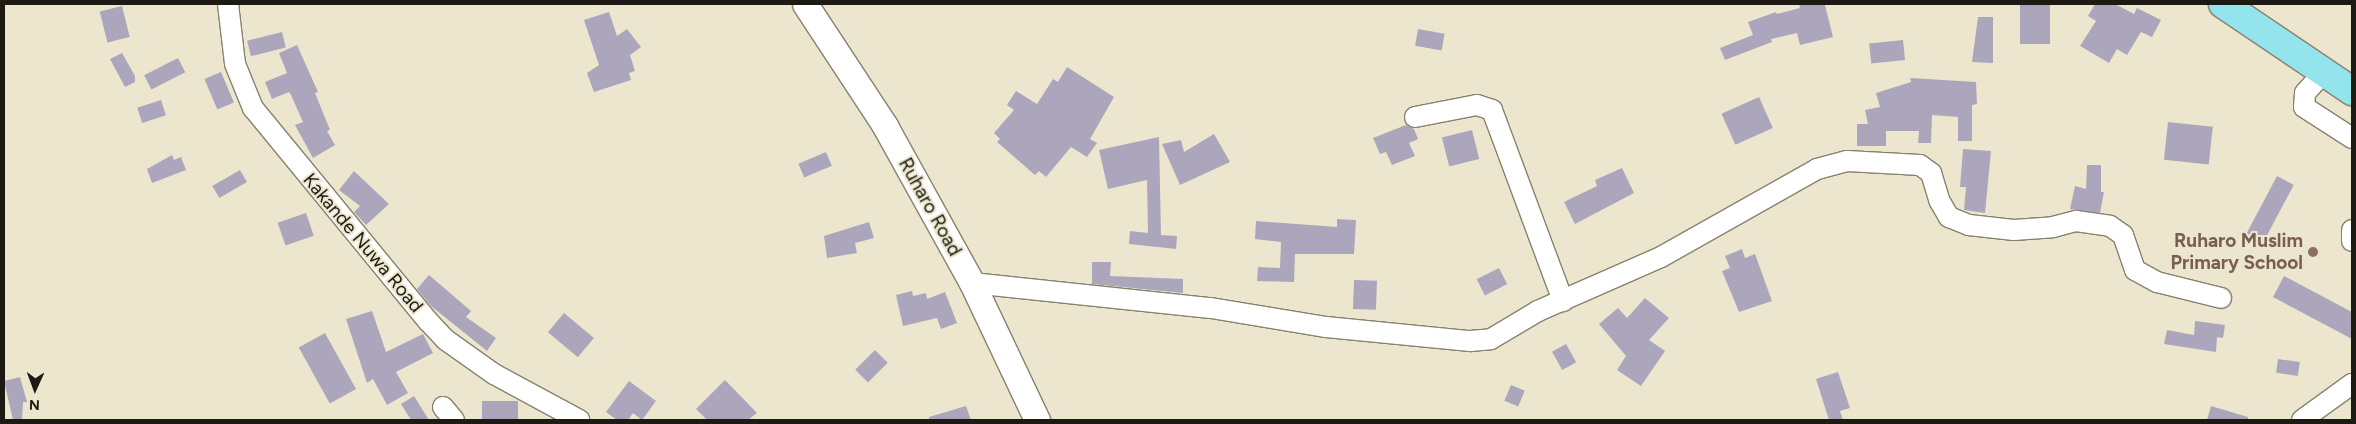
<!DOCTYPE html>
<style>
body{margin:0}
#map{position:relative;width:2356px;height:424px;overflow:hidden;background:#ece6cf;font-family:Figtree,sans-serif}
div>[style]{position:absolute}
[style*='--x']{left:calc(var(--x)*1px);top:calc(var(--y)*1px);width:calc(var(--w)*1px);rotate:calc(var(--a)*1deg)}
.building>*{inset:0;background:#aca6bc;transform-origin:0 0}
.roads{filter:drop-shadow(1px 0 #87816d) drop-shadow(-1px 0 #87816d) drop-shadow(0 1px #87816d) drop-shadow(0 -1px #87816d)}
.minor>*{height:20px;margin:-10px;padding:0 10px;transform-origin:10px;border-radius:10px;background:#fff}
.tertiary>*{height:25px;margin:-12.5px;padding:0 12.5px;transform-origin:12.5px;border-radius:12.5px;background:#fff}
.primary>*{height:28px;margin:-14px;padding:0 14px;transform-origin:14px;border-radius:14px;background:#94e4ed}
.dots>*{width:14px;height:14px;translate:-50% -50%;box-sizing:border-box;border:2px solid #ece6cf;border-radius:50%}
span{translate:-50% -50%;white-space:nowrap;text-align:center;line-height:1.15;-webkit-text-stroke:4px #ece6cf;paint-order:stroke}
.street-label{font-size:19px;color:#1c1a12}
.education-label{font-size:19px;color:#785e54;font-weight:700}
.right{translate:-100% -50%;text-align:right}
.frame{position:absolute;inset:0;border:5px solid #1c1a12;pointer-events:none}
.north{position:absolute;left:10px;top:364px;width:50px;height:50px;-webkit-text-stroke:4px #ece6cf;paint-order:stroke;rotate:182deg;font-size:14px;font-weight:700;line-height:20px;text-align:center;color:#1c1a12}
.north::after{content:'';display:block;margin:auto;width:18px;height:22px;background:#1c1a12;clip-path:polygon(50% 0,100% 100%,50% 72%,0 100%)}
</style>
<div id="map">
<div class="building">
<i style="clip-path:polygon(1799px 4px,1825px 5px,1833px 37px,1800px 45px,1797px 33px,1771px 39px,1772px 42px,1725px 60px,1720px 48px,1753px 35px,1748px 22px,1776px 12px,1777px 14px,1800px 8px)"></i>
<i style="left:2020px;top:4px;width:30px;height:40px"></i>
<i style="clip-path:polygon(2095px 4px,2115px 4px,2134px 14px,2137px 8px,2161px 20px,2152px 37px,2141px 32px,2127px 55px,2117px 49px,2109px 63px,2080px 46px,2096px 21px,2088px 16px)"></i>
<i style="left:122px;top:6px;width:32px;height:23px;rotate:76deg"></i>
<i style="clip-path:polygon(609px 12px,617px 36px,627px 29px,641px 47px,630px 55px,635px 71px,629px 73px,631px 80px,594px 92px,587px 73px,599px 65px,584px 20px)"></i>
<i style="clip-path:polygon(1978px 17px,1993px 17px,1993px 63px,1972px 62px)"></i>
<i style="left:1418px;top:29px;width:27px;height:17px;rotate:10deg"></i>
<i style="left:282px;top:32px;width:16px;height:36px;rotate:76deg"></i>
<i style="left:1903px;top:40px;width:20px;height:34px;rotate:84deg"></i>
<i style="clip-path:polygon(297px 45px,318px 92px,315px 93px,330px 130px,327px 131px,335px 145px,313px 158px,295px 125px,303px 122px,291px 95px,289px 92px,272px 99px,265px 82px,287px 73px,279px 53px)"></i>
<i style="clip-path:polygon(122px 53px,135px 76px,135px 82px,125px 87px,110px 59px)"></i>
<i style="left:178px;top:58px;width:16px;height:38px;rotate:63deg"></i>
<i style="clip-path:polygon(1067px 67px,1114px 97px,1090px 139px,1097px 143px,1087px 157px,1071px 147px,1046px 177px,1039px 171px,1035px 175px,997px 142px,1000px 139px,994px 133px,1014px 110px,1007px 105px,1016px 91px,1037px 104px,1053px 79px,1058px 82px)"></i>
<i style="left:221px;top:72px;width:33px;height:18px;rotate:67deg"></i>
<i style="clip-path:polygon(1910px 78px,1976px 82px,1977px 104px,1972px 105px,1972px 141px,1958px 141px,1958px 117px,1932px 115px,1931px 143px,1918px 143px,1919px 131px,1886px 131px,1886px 146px,1857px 146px,1857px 124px,1868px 124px,1865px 110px,1880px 107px,1876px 93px,1911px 82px)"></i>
<i style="left:1759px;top:97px;width:34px;height:41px;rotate:66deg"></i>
<i style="left:161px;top:100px;width:16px;height:25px;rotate:72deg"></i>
<i style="left:2168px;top:122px;width:45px;height:38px;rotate:6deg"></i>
<i style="clip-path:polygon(1406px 125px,1414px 129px,1418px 139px,1409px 143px,1415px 156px,1392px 165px,1386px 152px,1380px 154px,1373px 138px)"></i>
<i style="left:1472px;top:130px;width:30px;height:31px;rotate:76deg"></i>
<i style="clip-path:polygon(1214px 134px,1230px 162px,1180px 185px,1162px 144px,1181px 140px,1184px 152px)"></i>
<i style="clip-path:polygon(1159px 137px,1161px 235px,1177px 236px,1176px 249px,1129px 244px,1130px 231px,1148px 233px,1147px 180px,1108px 189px,1099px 150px)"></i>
<i style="clip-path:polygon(1963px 149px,1991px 151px,1985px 213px,1964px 210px,1966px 187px,1960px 187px)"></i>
<i style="left:826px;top:152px;width:15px;height:30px;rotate:67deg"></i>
<i style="clip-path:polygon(172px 155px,174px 160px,181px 157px,186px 170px,152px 183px,147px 169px)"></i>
<i style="clip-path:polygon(2087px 165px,2101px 165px,2101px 192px,2104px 192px,2100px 213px,2070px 209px,2075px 186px,2086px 189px)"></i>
<i style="clip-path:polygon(1622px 168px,1634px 193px,1575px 224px,1564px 202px,1597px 186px,1595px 180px)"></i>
<i style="left:240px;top:170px;width:14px;height:32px;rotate:60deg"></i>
<i style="clip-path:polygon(354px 171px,389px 204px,366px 225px,354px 212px,360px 206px,339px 190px)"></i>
<i style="left:2277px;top:176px;width:19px;height:65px;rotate:28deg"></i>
<i style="left:306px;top:213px;width:24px;height:30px;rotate:71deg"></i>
<i style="clip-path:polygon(1337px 219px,1356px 220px,1354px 254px,1295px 254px,1294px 282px,1257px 281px,1258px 267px,1280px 268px,1281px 242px,1255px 239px,1256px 221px,1337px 227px)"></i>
<i style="clip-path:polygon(869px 222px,874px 238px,855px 243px,857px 253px,827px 258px,824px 236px)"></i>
<i style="clip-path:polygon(1742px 249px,1745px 258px,1755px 254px,1772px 301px,1739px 312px,1722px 271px,1730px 268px,1725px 256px)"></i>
<i style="clip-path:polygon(1092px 262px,1111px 262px,1110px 276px,1183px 279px,1183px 293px,1092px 284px)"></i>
<i style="left:1499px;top:268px;width:18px;height:25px;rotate:63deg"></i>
<i style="clip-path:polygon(429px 275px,471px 311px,466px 317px,496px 338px,487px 351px,431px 306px,417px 289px)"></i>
<i style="clip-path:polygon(2284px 276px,2352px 312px,2352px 339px,2273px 297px)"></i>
<i style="left:1354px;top:280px;width:23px;height:29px;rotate:2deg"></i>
<i style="clip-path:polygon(912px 291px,913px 296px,926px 293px,927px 299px,945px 292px,957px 323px,941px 329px,937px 318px,903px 326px,896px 295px)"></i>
<i style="clip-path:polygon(1645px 298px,1669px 318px,1649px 340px,1665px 351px,1641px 386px,1617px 370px,1626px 356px,1599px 324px,1618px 308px,1627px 318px)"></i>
<i style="clip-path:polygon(372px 311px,386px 352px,423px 334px,433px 353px,396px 372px,408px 393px,387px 405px,373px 379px,367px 383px,346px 319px)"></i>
<i style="left:564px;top:313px;width:39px;height:25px;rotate:40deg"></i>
<i style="clip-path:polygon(2195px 321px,2225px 325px,2223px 338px,2217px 337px,2216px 352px,2164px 344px,2167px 330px,2194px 335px)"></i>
<i style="left:325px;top:333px;width:64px;height:30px;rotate:61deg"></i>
<i style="left:1566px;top:344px;width:21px;height:16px;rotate:61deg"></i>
<i style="left:875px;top:350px;width:18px;height:28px;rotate:45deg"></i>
<i style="left:2278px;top:359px;width:22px;height:14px;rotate:8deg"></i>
<i style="clip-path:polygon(1838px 372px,1850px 408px,1840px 411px,1843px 420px,1829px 420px,1816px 379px)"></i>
<i style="clip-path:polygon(20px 377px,27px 402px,23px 402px,22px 420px,13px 420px,4px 381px)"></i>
<i style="clip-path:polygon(725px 380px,757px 413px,748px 420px,707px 420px,696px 409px)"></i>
<i style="clip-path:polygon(629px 381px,656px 401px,642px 420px,633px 413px,628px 420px,617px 420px,606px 412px)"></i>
<i style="left:1511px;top:385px;width:15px;height:17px;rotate:23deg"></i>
<i style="clip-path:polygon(414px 396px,429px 420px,411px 420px,401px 404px)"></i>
<i style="left:482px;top:401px;width:36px;height:19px"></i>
<i style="clip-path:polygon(966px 406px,971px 420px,929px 420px,929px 417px)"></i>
<i style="clip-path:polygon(2211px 406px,2248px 417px,2248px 420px,2207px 420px)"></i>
</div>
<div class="roads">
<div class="minor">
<i style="--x:228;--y:4;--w:60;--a:83.3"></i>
<i style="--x:235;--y:64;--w:48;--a:67.8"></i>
<i style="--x:253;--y:108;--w:277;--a:50.6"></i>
<i style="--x:429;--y:322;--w:25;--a:47"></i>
<i style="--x:446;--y:340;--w:59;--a:35.3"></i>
<i style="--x:494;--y:374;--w:97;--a:28.4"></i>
<i style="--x:2324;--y:72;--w:28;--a:132"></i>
<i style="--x:2305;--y:93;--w:14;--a:94"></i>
<i style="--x:2304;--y:107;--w:57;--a:32.9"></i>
<i style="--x:1415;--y:117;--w:63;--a:-11"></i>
<i style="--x:1477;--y:105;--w:16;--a:18"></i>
<i style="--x:1492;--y:110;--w:204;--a:69.6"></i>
<i style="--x:2352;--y:230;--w:11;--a:90"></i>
<i style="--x:972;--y:283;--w:240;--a:6"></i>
<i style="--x:1211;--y:308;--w:117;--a:9.4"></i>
<i style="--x:1326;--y:327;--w:145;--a:5.6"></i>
<i style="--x:1470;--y:341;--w:21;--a:-5"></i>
<i style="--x:1491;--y:339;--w:55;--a:-30.8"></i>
<i style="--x:1538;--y:311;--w:134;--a:-23.7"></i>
<i style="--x:1661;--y:257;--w:179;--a:-29.4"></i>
<i style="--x:1817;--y:169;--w:31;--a:-15"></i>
<i style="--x:1847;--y:161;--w:73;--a:3.1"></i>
<i style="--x:1920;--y:165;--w:14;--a:36"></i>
<i style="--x:1931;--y:173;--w:28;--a:73"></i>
<i style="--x:1939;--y:200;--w:20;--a:60"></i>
<i style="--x:1949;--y:217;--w:22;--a:22"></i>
<i style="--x:1969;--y:225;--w:45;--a:6.3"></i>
<i style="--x:2014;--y:230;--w:39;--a:-4"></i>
<i style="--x:2053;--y:227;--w:24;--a:-15"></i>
<i style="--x:2076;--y:221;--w:34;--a:8"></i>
<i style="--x:2110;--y:226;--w:16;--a:35"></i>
<i style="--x:2123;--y:235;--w:37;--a:71"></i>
<i style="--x:2135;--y:270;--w:25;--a:29"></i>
<i style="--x:2157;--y:282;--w:66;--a:14"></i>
<i style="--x:443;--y:407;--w:17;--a:50"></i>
<i style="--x:2302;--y:420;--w:62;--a:-35.8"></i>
</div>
<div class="tertiary">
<i style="--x:805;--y:4;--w:146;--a:56.7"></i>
<i style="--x:885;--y:126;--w:179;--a:61"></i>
<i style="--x:972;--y:283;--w:152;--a:64.6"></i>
</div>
<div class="primary">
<i style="--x:2223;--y:4;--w:156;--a:34"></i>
</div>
</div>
<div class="dots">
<i style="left:2313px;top:252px;background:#8d6e63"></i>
</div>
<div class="street-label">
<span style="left:930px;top:207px;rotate:61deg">Ruharo Road</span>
<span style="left:363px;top:243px;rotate:50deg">Kakande Nuwa Road</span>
</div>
<div class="education-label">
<span class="right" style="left:2303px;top:252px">Ruharo Muslim<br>Primary School</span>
</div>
<div class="frame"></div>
<div class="north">N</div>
</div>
